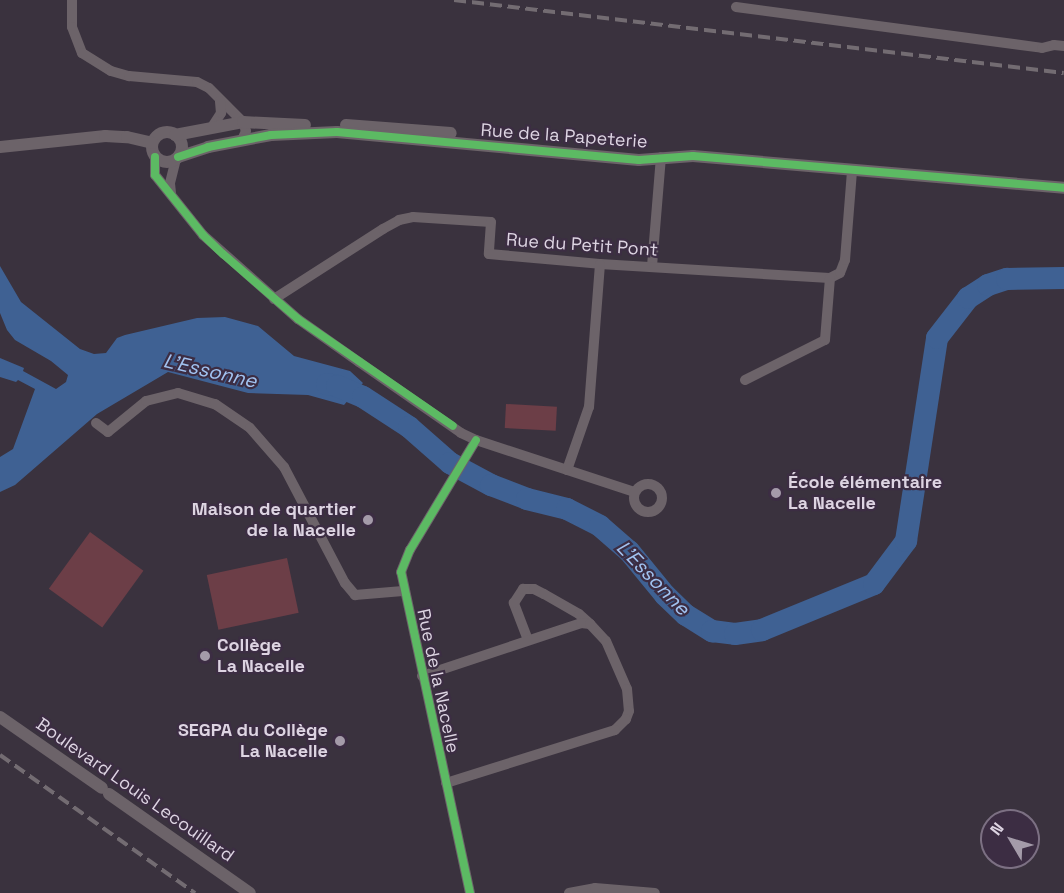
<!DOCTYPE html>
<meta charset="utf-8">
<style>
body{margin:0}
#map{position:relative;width:1064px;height:893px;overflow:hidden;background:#3a323e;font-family:"Space Grotesk",sans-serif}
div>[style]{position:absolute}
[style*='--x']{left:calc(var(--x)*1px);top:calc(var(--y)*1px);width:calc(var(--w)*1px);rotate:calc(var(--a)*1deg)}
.green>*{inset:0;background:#6c3e47;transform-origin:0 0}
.water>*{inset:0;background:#3f6193}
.river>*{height:22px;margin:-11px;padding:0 11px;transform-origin:11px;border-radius:11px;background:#3f6193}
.minor>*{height:10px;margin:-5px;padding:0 5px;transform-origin:5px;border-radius:5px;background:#6c6369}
.minor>.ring{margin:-5px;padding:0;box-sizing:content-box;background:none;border:10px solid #6c6369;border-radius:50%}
.tertiary>*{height:12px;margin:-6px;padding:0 6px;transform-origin:6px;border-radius:6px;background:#6c6369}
.tertiary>.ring{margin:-6px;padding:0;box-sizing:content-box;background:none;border:12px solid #6c6369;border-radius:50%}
.rail>*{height:4px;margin-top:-2px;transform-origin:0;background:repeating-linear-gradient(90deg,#736c72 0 12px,transparent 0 18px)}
.cycleway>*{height:8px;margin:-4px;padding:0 4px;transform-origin:4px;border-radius:4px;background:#5cba63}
.dots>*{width:16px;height:16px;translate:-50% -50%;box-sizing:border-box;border:3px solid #3c2d43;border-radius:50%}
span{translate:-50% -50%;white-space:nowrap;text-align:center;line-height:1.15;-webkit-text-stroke:4.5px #3c2d43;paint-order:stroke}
.street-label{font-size:18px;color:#ddd4e2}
.poi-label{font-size:18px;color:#ddd4e2;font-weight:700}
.left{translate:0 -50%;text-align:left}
.right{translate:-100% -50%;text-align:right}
.water-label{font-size:20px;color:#a1c2f0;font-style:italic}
.north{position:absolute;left:980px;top:809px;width:60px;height:60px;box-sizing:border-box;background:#3c2d43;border:2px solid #7c7083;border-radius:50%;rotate:308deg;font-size:16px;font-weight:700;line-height:24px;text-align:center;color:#ddd4e2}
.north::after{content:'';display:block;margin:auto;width:21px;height:27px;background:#a49ba9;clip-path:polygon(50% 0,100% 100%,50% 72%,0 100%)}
</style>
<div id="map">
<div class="green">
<i style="left:506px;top:404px;width:51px;height:24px;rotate:3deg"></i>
<i style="left:90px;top:532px;width:66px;height:70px;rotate:36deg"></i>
<i style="left:287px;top:558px;width:56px;height:82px;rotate:78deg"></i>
</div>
<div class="water">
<i style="clip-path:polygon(0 266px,21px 302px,80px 349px,94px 354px,106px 353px,117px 338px,125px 335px,197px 318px,225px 317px,258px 326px,294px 356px,350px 371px,363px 383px,344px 405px,308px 395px,248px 393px,168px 372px,97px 414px,15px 485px,0 492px,0 457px,13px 449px,35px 389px,18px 380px,16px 382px,0 377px,0 358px,24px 368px,23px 371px,56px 389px,66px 382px,68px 375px,51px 361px,15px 340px,7px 330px,0 313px)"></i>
</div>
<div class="river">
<i style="--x:327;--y:384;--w:10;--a:11"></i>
<i style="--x:337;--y:386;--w:28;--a:23"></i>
<i style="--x:363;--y:397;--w:55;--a:33.1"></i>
<i style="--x:409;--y:427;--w:55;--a:41.3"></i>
<i style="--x:450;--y:463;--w:47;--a:28.2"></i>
<i style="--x:491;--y:485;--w:39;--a:21"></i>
<i style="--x:527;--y:499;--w:41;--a:14"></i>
<i style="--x:567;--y:509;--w:37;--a:27"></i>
<i style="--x:600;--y:526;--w:38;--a:41"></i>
<i style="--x:629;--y:551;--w:57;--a:50.7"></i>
<i style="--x:665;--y:595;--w:29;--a:44"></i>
<i style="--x:686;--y:615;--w:31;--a:32"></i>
<i style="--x:712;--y:631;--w:23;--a:7"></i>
<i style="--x:735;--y:634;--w:27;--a:-8"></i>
<i style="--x:762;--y:630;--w:121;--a:-22.3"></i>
<i style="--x:874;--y:584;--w:54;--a:-53.3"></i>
<i style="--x:906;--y:541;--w:205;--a:-81.3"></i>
<i style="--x:937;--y:338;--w:51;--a:-52.2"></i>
<i style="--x:968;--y:298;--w:24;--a:-33"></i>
<i style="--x:988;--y:285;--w:20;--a:-18"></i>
<i style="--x:1007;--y:279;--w:57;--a:-1"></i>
</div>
<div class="minor">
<i style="--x:72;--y:0;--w:27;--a:90"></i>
<i style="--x:72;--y:27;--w:28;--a:69"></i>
<i style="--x:82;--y:53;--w:34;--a:32"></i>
<i style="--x:111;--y:71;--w:19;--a:16"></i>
<i style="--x:129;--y:76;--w:68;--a:5"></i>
<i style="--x:197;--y:82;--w:13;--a:27"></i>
<i style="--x:209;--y:88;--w:48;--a:45"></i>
<i style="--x:243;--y:122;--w:9;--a:72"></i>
<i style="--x:246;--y:131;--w:10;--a:114"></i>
<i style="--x:736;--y:7;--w:309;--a:7.6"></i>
<i style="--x:1042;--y:48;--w:12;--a:-14"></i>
<i style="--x:1054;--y:45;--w:10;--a:6"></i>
<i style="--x:212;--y:127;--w:17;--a:-57"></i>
<i style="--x:221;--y:113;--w:12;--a:-95"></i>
<i style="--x:155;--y:157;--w:18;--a:90"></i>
<i style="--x:155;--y:175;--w:77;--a:51.3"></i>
<i style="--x:203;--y:235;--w:127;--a:41.5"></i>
<i style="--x:298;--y:319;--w:75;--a:35.2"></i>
<i style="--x:359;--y:362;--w:124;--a:34.8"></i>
<i style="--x:461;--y:433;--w:17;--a:25"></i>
<i style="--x:476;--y:440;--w:166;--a:18.2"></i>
<i style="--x:171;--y:193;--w:10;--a:-96"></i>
<i style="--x:170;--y:183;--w:25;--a:-76"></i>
<i style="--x:652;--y:266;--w:109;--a:-85.3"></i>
<i style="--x:274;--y:299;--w:130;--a:-32.7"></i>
<i style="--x:383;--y:229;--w:18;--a:-29"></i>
<i style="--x:399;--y:220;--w:14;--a:-12"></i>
<i style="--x:413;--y:217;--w:78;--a:3.7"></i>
<i style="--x:491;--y:222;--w:32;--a:94"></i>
<i style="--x:489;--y:254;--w:111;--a:5.1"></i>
<i style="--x:600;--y:264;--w:230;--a:3.5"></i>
<i style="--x:830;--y:278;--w:11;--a:-27"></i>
<i style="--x:840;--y:273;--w:14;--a:-69"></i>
<i style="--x:845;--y:260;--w:89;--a:-85.5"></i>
<i style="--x:745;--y:380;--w:89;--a:-26.6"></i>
<i style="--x:825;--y:340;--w:62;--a:-85.4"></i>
<i style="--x:96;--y:423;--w:15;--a:37"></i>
<i style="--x:108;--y:432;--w:49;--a:-39.2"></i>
<i style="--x:146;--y:401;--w:33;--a:-14"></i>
<i style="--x:178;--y:393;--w:39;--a:17"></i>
<i style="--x:215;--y:404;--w:42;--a:34.4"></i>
<i style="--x:250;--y:428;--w:52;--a:48.9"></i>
<i style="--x:284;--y:467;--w:131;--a:62.3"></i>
<i style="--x:345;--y:583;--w:16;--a:50"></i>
<i style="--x:355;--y:595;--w:48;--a:-4.8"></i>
<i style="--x:567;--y:470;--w:67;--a:-70.8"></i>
<i style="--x:589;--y:407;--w:143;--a:-85.6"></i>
<i class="ring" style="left:634px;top:484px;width:18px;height:18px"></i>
<i style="--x:528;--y:640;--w:40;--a:-111"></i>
<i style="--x:514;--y:603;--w:17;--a:-57"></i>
<i style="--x:523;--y:589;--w:11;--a:0"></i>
<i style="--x:534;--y:589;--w:11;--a:27"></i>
<i style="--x:544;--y:594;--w:40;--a:29.7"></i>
<i style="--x:579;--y:614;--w:15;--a:42"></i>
<i style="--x:422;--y:676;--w:168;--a:-18.4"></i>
<i style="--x:581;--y:623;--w:9;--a:6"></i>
<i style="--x:590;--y:624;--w:23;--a:47"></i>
<i style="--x:606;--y:641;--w:52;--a:66.4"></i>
<i style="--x:627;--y:689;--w:22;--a:85"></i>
<i style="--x:629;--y:711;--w:9;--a:111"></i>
<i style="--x:626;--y:719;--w:16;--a:135"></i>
<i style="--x:615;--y:730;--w:177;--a:162.6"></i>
<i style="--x:470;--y:893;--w:328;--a:-102.1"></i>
<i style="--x:401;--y:572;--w:24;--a:-68"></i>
<i style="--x:410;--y:550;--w:128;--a:-59"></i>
<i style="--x:569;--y:893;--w:26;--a:-11"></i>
<i style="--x:595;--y:888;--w:60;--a:4.8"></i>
</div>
<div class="tertiary">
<i style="--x:346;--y:125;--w:105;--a:4.4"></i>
<i class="ring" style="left:152px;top:132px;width:18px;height:18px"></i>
<i style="--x:175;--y:135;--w:69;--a:-10.8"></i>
<i style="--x:243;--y:122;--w:62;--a:2.8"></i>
<i style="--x:0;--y:147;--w:106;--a:-6"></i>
<i style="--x:105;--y:136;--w:22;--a:3"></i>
<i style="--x:127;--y:137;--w:26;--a:13"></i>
<i style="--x:178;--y:157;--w:32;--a:-18"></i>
<i style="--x:208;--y:147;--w:64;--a:-10.8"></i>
<i style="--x:271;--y:135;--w:66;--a:-2.6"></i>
<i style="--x:337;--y:132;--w:303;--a:5.3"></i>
<i style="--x:639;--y:160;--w:54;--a:-4.2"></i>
<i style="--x:693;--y:156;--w:372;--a:4.9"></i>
<i style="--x:0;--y:717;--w:124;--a:34.8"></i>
<i style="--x:109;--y:794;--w:172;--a:35.1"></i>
</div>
<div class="rail">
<i style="--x:454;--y:0;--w:614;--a:6.82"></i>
<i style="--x:0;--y:755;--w:239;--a:35.3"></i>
</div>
<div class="cycleway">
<i style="--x:155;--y:157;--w:18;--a:90"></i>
<i style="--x:155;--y:175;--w:77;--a:51.3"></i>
<i style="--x:203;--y:235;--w:28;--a:44"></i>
<i style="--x:223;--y:254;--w:99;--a:40.9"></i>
<i style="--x:298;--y:319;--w:188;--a:34.6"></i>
<i style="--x:178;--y:157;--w:32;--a:-18"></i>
<i style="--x:208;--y:147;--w:64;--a:-10.8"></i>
<i style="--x:271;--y:135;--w:66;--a:-2.6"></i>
<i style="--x:337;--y:132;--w:303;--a:5.3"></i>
<i style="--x:639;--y:160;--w:54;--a:-4.2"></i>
<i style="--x:693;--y:156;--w:372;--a:4.9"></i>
<i style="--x:470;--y:893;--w:328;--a:-102.1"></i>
<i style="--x:401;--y:572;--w:24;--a:-68"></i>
<i style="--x:410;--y:550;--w:128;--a:-59"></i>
</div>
<div class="dots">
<i style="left:776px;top:493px;background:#a49ba9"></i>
<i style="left:368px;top:520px;background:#a49ba9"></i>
<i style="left:205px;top:656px;background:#a49ba9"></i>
<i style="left:340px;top:741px;background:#a49ba9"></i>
</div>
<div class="street-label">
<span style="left:564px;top:136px;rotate:4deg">Rue de la Papeterie</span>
<span style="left:582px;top:245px;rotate:4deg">Rue du Petit Pont</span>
<span style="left:438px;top:681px;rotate:78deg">Rue de la Nacelle</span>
<span style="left:135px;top:790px;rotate:35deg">Boulevard Louis Lecouillard</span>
</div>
<div class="poi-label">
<span class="left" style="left:788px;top:493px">École élémentaire<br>La Nacelle</span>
<span class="right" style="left:356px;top:520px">Maison de quartier<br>de la Nacelle</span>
<span class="left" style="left:217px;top:656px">Collège<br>La Nacelle</span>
<span class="right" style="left:328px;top:741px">SEGPA du Collège<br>La Nacelle</span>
</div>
<div class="water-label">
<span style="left:210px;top:371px;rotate:13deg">L'Essonne</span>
<span style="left:653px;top:578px;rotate:46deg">L'Essonne</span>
</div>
<div class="north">N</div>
</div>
